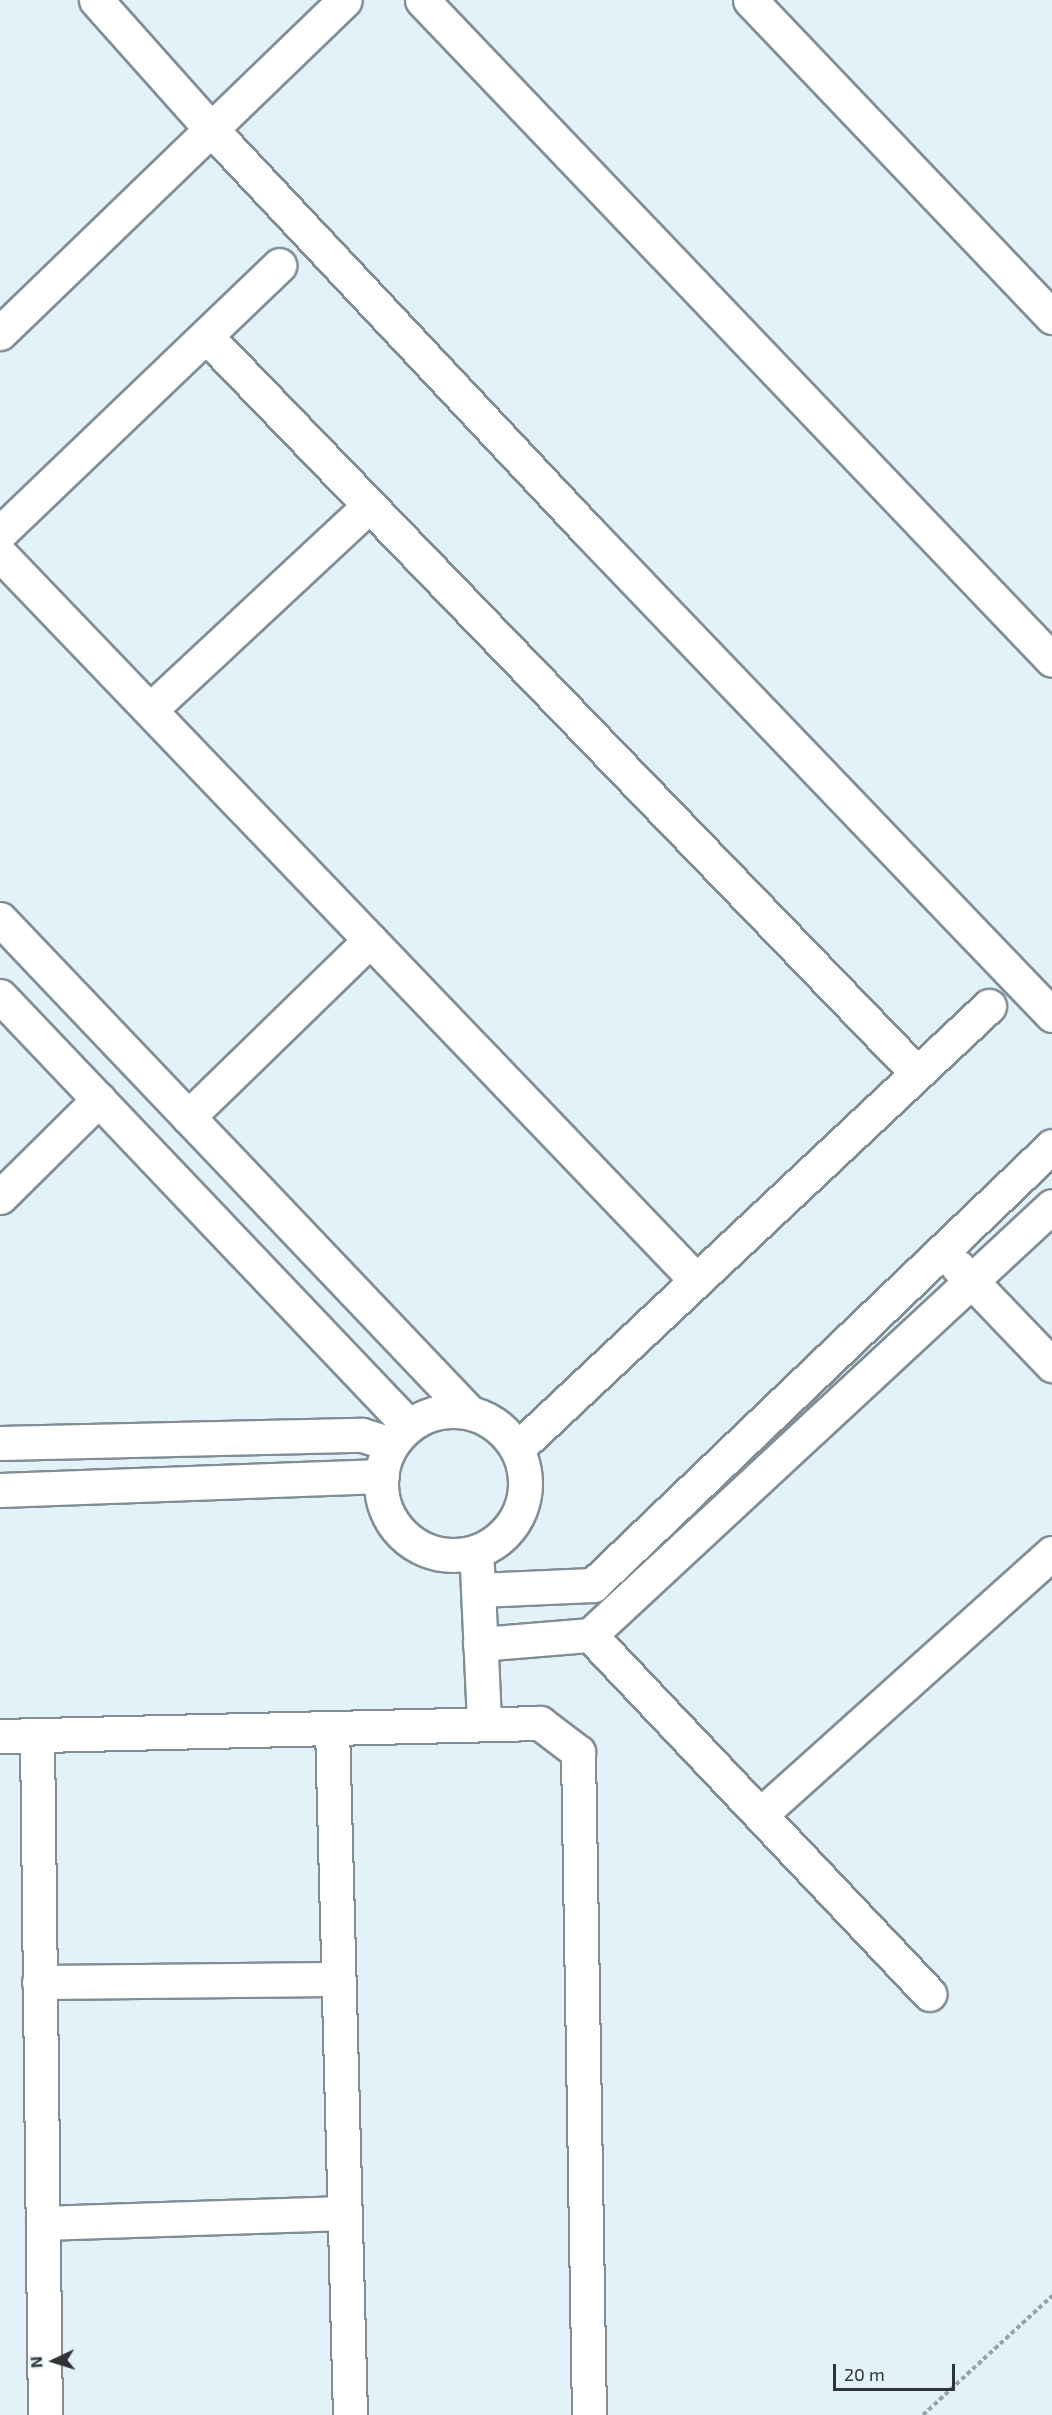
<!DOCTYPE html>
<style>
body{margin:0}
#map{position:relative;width:1052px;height:2415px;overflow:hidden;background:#e3f1f9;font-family:"Exo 2",sans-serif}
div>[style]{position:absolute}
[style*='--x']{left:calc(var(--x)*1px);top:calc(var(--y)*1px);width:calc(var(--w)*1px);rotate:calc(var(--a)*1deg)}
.path>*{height:4px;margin-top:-2px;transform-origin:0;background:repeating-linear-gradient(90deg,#98a2a8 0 4.5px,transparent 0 7.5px)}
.roads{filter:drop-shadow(2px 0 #828e96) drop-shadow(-2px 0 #828e96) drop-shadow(0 2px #828e96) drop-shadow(0 -2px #828e96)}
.street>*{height:33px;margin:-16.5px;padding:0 16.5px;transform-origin:16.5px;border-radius:16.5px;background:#fff}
.street>.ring{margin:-16.5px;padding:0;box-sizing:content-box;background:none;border:33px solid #fff;border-radius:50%}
span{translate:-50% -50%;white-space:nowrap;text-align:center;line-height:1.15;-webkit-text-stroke:4.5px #e3f1f9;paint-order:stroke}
.north{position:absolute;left:24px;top:2331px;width:60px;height:60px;-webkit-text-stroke:4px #e3f1f9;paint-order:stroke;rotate:266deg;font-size:16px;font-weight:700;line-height:24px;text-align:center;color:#2f3437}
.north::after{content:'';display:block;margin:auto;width:21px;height:27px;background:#2f3437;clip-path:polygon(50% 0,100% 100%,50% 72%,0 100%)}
.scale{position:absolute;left:833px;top:2364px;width:122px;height:27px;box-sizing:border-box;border:3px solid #2f3437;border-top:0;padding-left:8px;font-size:18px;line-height:21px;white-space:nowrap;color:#2f3437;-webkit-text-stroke:4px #e3f1f9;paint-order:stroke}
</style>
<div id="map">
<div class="path">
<i style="--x:923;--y:2415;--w:176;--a:-42.7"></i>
</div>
<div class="roads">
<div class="street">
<i style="--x:96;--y:0;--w:171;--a:48.3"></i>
<i style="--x:210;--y:128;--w:551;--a:46.84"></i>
<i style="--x:587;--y:530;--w:672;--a:46.21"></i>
<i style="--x:422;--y:0;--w:912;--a:46.33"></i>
<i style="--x:750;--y:0;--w:438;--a:46.4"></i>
<i style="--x:0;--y:333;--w:479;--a:-44"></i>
<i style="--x:206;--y:336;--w:1024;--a:46.03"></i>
<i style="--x:0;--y:533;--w:387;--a:-43.8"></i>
<i style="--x:0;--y:554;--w:1006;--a:46.21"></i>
<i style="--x:150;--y:710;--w:299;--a:-43"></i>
<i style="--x:0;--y:919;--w:680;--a:46.43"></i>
<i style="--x:0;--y:996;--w:592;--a:46.44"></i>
<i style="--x:188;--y:1117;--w:254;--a:-44.2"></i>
<i style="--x:0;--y:1197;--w:139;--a:-44.7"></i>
<i style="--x:958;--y:1267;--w:136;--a:46.2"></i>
<i class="ring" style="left:381px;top:1411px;width:111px;height:111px"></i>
<i style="--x:0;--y:1443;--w:362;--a:-1.3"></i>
<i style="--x:362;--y:1435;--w:30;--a:17"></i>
<i style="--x:518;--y:1448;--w:646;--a:-43.18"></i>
<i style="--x:0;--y:1490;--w:382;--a:-2.1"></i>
<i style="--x:477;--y:1567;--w:157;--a:87.4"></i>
<i style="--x:478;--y:1590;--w:115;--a:-2.5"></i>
<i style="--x:593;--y:1585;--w:635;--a:-43.72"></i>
<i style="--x:590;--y:1635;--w:494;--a:46.6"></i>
<i style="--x:480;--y:1644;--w:110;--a:-4.7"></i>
<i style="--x:590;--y:1635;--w:630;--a:-42.88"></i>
<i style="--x:332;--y:1728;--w:687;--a:88.5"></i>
<i style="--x:37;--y:1735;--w:680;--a:89.33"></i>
<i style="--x:0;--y:1736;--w:540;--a:-1.38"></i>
<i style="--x:540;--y:1723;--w:48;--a:37.3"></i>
<i style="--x:578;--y:1752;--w:663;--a:89.05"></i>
<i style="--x:761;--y:1814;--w:391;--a:-41.9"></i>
<i style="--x:39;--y:1982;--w:299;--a:-0.6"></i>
<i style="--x:43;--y:2223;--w:301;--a:-1.9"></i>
</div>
</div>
<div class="north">N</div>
<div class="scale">20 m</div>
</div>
